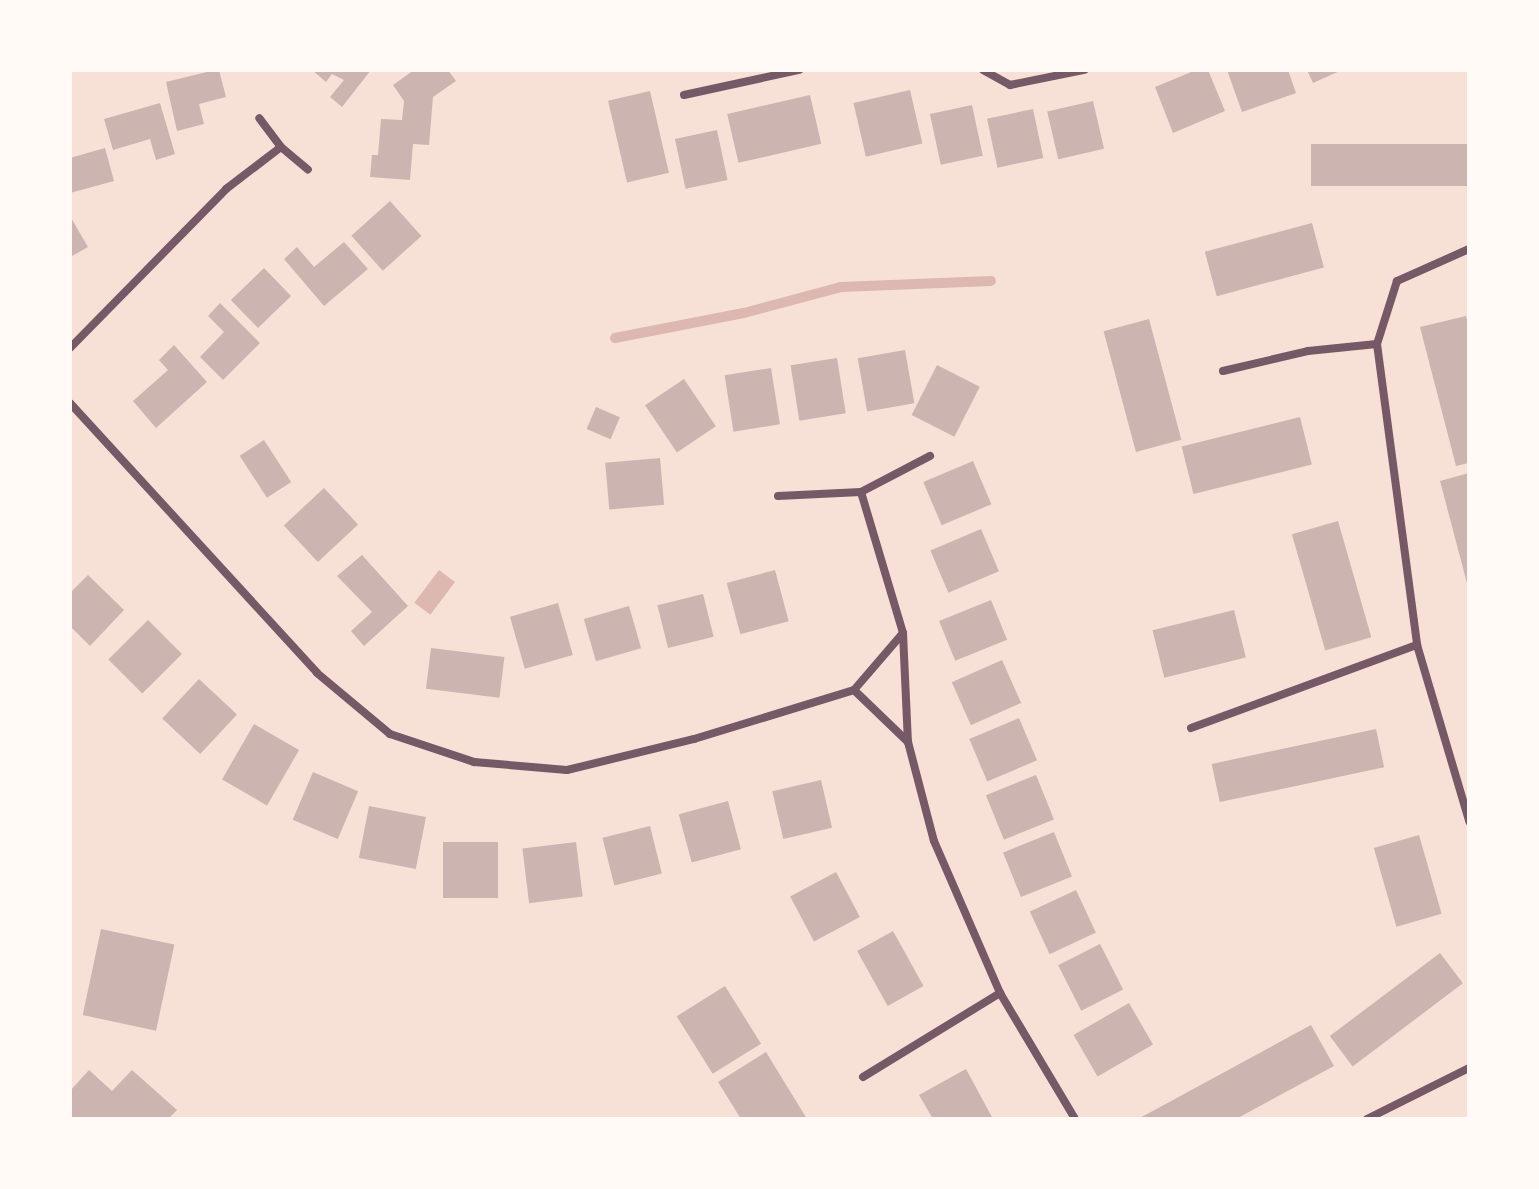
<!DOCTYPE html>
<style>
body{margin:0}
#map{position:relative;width:1539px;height:1189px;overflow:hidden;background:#f7e1d7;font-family:"Public Sans",sans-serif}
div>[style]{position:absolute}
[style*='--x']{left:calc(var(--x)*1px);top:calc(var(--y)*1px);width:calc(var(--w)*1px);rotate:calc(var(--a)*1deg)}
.water>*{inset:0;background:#dcb8b0;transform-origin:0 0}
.stream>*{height:10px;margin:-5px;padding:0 5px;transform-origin:5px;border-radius:5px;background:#dcb8b0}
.building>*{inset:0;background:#ccb4b1;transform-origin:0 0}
.minor>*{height:8px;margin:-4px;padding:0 4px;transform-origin:4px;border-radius:4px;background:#755966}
span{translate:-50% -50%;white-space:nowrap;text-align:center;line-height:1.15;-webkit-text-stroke:8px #fffaf5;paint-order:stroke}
.frame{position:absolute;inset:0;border:72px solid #fffaf5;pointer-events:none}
</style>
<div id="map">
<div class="water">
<i style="left:439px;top:570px;width:20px;height:41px;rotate:37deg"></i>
</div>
<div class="stream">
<i style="--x:615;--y:338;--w:131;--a:-11"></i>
<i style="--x:744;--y:313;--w:100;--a:-15"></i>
<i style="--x:841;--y:287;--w:150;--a:-2.3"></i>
</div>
<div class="building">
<i style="clip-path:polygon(215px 70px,219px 70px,226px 97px,199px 104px,204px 124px,177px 131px,166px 82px)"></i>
<i style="clip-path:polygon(312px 70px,371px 70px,342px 107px,330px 97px,344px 80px,332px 74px,326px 82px)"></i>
<i style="clip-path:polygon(414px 70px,448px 70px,456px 81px,433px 97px,429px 145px,413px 144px,410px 180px,370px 177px,372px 155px,378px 155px,381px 119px,402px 120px,404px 101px,393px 85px)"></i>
<i style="clip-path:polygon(1196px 70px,1208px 70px,1225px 111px,1173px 133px,1155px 87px)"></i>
<i style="clip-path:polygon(1227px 70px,1288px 70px,1296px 93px,1242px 112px)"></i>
<i style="clip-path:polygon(1307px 70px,1342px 70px,1313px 83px)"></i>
<i style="left:910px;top:90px;width:55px;height:58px;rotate:77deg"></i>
<i style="left:650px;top:91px;width:84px;height:43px;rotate:77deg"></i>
<i style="left:810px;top:95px;width:50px;height:85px;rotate:77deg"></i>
<i style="left:1093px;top:101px;width:49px;height:47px;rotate:77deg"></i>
<i style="clip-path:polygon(160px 103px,175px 154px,156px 160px,150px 139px,113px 150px,104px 119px)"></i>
<i style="left:972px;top:105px;width:52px;height:43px;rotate:78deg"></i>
<i style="left:1033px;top:109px;width:50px;height:47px;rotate:78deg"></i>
<i style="left:717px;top:130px;width:51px;height:43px;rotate:78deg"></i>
<i style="left:1469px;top:144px;width:42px;height:158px;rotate:90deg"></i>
<i style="clip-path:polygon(105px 148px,114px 181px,70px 193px,70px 158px)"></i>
<i style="left:390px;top:201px;width:47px;height:52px;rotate:48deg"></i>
<i style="clip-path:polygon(70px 216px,88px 247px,72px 256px,70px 252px)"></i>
<i style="left:1312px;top:223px;width:46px;height:111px;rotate:75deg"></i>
<i style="clip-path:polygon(344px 242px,368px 269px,324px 306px,284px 259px,297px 247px,314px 267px)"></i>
<i style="left:264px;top:268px;width:39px;height:46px;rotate:46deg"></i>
<i style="clip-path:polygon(220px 303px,260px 343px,223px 380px,200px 357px,224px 332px,208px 316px)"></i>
<i style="clip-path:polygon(1466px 316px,1469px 328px,1469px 463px,1456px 466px,1420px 327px)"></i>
<i style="left:1149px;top:319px;width:125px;height:47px;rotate:75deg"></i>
<i style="clip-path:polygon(174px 345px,207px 382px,156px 428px,133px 401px,168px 370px,159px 360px)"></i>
<i style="left:905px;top:350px;width:54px;height:48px;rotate:80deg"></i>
<i style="left:837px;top:358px;width:56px;height:47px;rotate:81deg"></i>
<i style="left:937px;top:365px;width:48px;height:56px;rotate:27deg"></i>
<i style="left:771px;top:368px;width:57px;height:47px;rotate:81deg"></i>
<i style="left:684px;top:379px;width:57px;height:47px;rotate:56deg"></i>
<i style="left:596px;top:407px;width:26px;height:24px;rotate:23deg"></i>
<i style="left:1300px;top:417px;width:49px;height:122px;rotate:76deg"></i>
<i style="left:264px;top:440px;width:50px;height:29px;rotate:57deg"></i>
<i style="left:660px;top:458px;width:47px;height:55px;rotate:85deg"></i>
<i style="left:973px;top:461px;width:47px;height:54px;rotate:67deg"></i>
<i style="clip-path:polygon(1469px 473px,1469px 587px,1468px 587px,1440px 481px)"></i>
<i style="left:324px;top:488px;width:50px;height:55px;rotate:47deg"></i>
<i style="left:1338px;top:521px;width:121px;height:48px;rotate:74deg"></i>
<i style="left:981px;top:529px;width:46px;height:55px;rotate:67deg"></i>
<i style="clip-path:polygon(362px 555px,408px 606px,364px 646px,351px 631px,372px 612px,337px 576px)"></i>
<i style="left:775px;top:570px;width:53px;height:50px;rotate:75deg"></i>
<i style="clip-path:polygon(88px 575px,124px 610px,90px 646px,70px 626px,70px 593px)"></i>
<i style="left:703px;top:594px;width:44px;height:47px;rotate:76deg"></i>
<i style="left:991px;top:600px;width:43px;height:56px;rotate:68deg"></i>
<i style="left:558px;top:603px;width:54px;height:50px;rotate:74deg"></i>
<i style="left:629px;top:606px;width:44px;height:47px;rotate:74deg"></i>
<i style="left:1234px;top:610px;width:49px;height:84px;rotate:76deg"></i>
<i style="left:148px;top:620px;width:48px;height:56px;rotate:45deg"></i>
<i style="left:431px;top:648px;width:74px;height:41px;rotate:7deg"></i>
<i style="left:1002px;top:660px;width:47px;height:55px;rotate:66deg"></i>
<i style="left:199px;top:679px;width:52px;height:54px;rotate:43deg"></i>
<i style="left:1019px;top:718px;width:46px;height:54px;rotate:67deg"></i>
<i style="left:254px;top:724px;width:52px;height:64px;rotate:30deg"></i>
<i style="left:1376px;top:729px;width:39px;height:168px;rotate:78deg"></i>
<i style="left:313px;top:772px;width:49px;height:52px;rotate:23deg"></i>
<i style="left:1036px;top:775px;width:48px;height:54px;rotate:68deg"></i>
<i style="left:821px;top:780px;width:49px;height:50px;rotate:77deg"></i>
<i style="left:728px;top:801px;width:50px;height:51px;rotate:75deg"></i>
<i style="left:369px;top:806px;width:58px;height:53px;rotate:11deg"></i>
<i style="left:650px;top:826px;width:49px;height:49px;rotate:76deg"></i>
<i style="left:1054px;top:832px;width:48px;height:55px;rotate:68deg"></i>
<i style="left:1419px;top:835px;width:82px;height:47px;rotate:74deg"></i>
<i style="left:443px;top:842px;width:55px;height:56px"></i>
<i style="left:576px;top:842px;width:55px;height:54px;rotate:83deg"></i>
<i style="left:836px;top:872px;width:51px;height:52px;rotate:62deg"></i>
<i style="left:1076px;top:890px;width:47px;height:51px;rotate:65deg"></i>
<i style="left:101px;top:929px;width:75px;height:88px;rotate:12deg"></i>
<i style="left:893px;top:931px;width:63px;height:41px;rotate:61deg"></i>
<i style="left:1100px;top:944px;width:51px;height:47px;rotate:63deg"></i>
<i style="left:1440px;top:953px;width:38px;height:138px;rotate:53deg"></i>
<i style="left:725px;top:986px;width:68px;height:57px;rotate:58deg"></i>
<i style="left:1129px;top:1003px;width:48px;height:64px;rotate:60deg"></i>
<i style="clip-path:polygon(1311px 1025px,1334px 1066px,1236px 1119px,1138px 1119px)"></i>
<i style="clip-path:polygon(766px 1052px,807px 1119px,741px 1119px,718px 1082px)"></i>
<i style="clip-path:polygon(966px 1069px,993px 1119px,933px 1119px,919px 1095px)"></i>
<i style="clip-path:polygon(89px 1070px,112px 1091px,132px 1070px,177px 1110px,168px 1119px,70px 1119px,70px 1091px)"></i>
</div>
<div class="minor">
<i style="--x:983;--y:70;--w:31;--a:29"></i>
<i style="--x:1010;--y:85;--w:76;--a:-11.5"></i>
<i style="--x:684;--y:95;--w:118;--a:-12.3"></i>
<i style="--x:281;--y:147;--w:35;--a:40"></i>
<i style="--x:1469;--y:249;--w:79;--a:156"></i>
<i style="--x:1397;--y:281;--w:66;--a:107.6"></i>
<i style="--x:1377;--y:344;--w:304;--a:82.4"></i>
<i style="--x:1417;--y:645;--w:184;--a:73.5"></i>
<i style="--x:70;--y:348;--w:223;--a:-45.5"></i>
<i style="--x:226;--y:189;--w:69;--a:-37.4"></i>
<i style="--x:281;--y:147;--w:36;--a:-127"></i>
<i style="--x:1223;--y:371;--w:87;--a:-13.2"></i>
<i style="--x:1308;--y:351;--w:69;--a:-5.8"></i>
<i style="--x:70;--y:403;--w:366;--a:47.5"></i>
<i style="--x:317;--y:673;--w:95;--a:39.9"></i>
<i style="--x:390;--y:734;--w:89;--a:18.4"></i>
<i style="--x:474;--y:762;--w:93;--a:4.9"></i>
<i style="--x:567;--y:770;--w:131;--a:-13.7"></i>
<i style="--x:694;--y:739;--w:167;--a:-17"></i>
<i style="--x:854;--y:690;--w:75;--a:43.9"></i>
<i style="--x:908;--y:742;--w:102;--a:75.3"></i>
<i style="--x:934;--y:841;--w:166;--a:66.5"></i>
<i style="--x:1000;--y:993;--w:147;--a:59.2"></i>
<i style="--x:861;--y:492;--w:78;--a:-27.6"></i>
<i style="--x:778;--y:496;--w:83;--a:-2.8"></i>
<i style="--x:861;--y:492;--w:147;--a:73.4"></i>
<i style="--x:903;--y:633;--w:109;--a:87.4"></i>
<i style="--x:854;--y:690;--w:75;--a:-49.3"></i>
<i style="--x:1191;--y:728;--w:241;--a:-20.2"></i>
<i style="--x:863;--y:1077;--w:161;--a:-31.5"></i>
<i style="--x:1367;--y:1119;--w:114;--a:-26.6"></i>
</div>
<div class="frame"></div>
</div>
